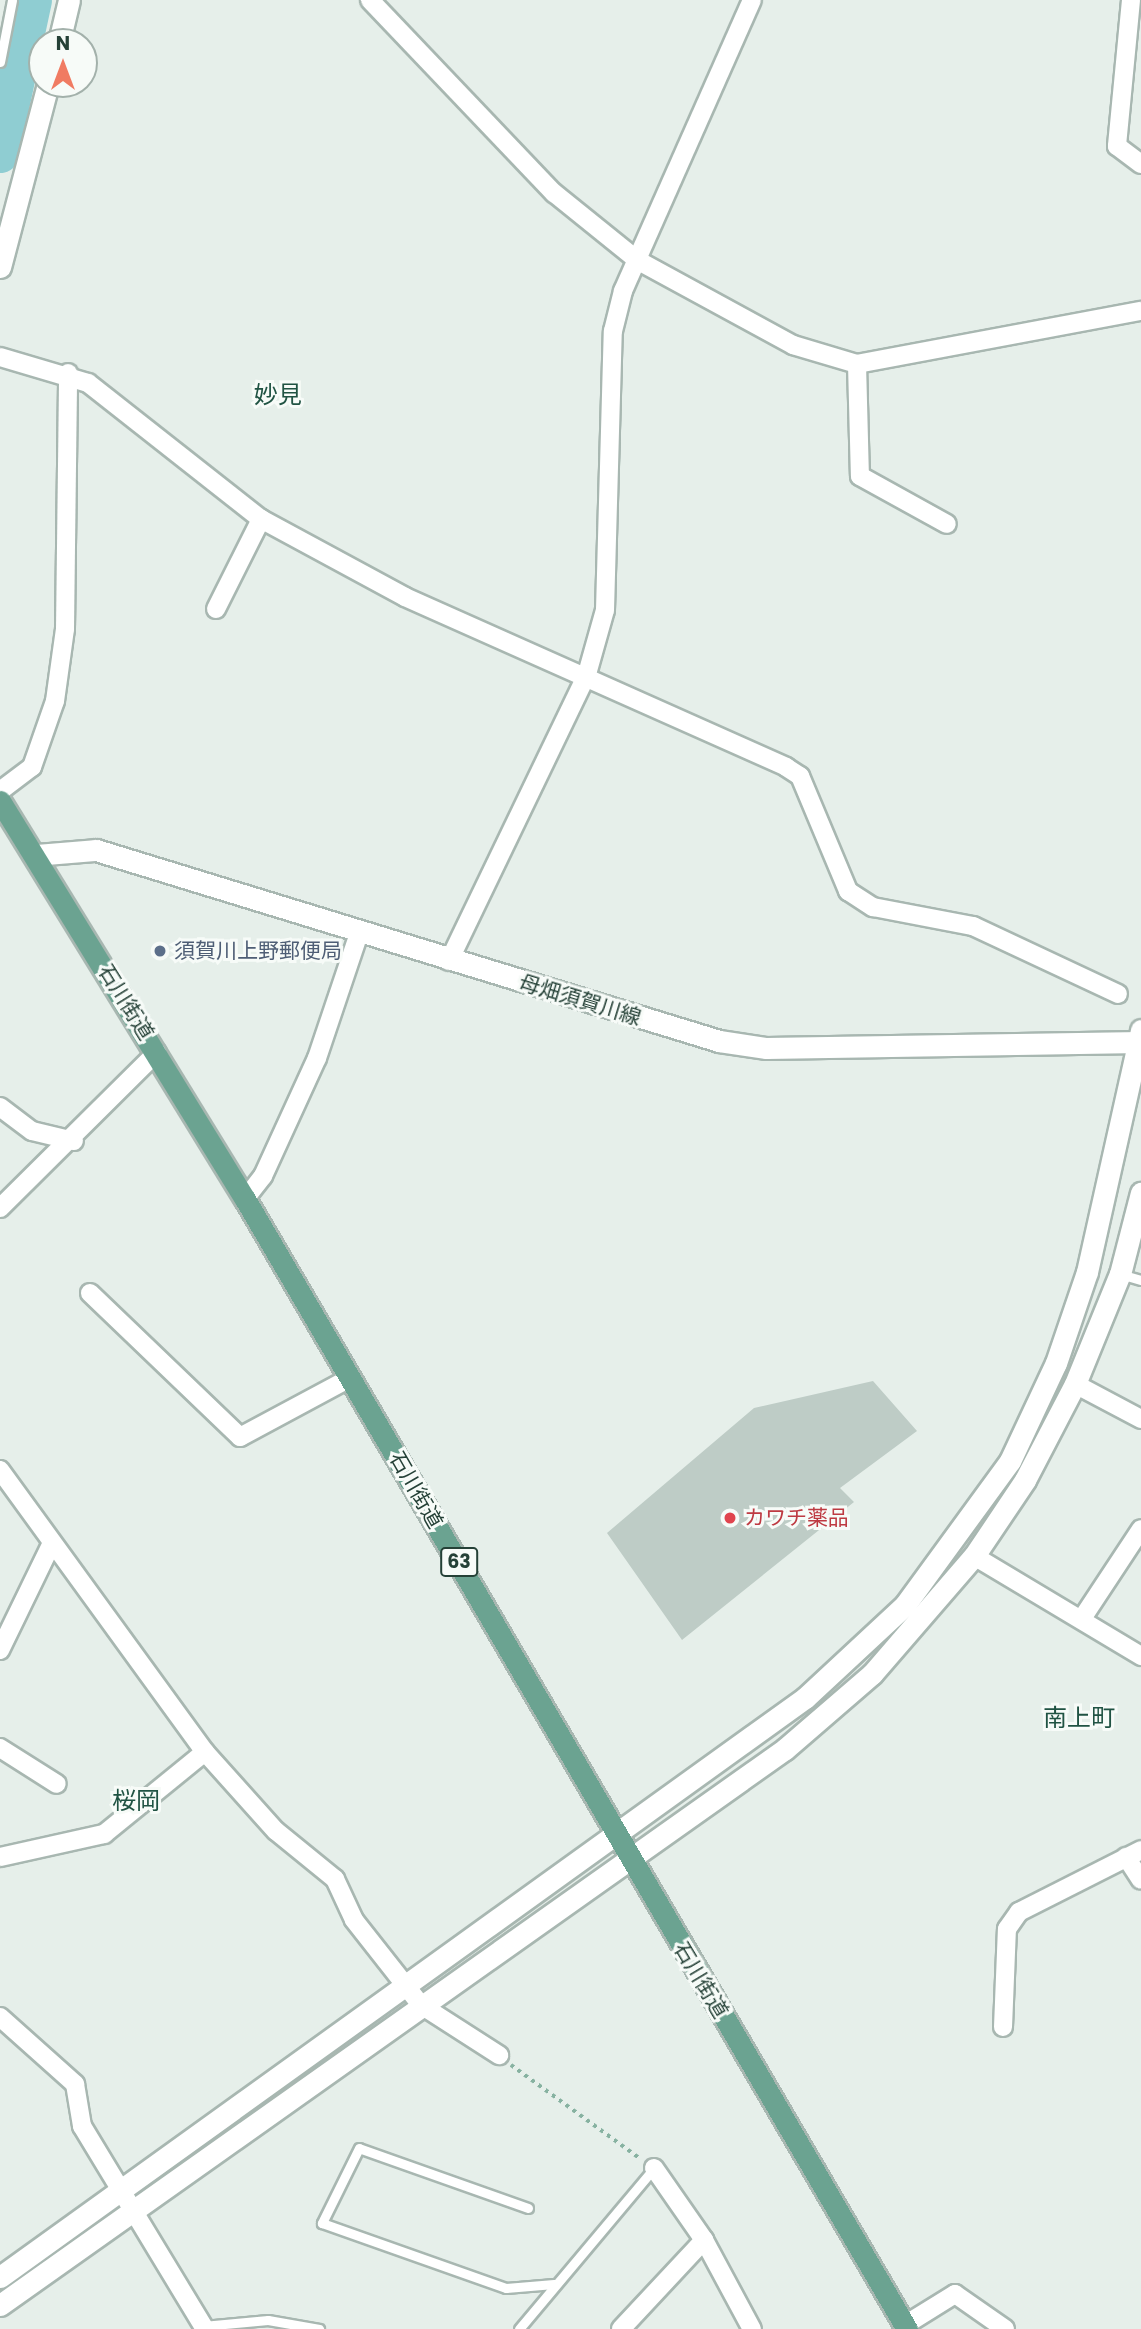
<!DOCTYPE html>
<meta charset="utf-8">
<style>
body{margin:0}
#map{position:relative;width:1141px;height:2329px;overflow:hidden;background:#e6efea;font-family:Poppins,"Noto Sans JP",sans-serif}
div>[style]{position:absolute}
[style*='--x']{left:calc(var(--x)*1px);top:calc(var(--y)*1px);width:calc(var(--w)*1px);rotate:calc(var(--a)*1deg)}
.river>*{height:37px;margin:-18.5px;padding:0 18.5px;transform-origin:18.5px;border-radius:18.5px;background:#8fcdd2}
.building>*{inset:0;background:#beccc6}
.path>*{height:3.5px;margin-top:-1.75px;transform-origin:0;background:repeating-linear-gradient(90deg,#87b2a1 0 3.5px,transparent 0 8.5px)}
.roads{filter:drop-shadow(2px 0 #a8b7b1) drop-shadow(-2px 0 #a8b7b1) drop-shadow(0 2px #a8b7b1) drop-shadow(0 -2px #a8b7b1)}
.lane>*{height:9px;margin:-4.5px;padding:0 4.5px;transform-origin:4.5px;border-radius:4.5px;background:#fff}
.street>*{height:18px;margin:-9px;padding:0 9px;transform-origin:9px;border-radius:9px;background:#fff}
.secondary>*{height:21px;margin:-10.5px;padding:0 10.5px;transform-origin:10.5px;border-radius:10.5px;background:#fff}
.primary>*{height:21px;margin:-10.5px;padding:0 10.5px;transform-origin:10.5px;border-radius:10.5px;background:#6ba391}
.dots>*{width:19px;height:19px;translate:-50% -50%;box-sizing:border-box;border:4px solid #f7fbf8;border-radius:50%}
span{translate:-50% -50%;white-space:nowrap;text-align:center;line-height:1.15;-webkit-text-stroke:6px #f7fbf8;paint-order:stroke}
.shield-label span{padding:2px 5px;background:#f7fbf8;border:2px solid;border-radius:5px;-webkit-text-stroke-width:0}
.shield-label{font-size:19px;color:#254137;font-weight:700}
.service-label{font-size:21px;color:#4e5e75}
.left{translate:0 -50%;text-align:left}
.street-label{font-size:21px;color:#254137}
.health-label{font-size:21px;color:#be3a42}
.quarter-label{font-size:24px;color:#205343}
.north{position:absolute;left:28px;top:28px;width:70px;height:70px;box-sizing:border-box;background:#f7fbf8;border:2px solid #a3b1ab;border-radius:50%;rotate:0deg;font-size:19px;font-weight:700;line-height:28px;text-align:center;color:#254137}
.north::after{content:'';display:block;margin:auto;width:24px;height:32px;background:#f07b62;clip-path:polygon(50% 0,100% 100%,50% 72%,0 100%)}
</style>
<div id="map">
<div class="river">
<i style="--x:0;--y:154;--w:157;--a:-77.9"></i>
</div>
<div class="building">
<i style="clip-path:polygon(873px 1381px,917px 1431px,840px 1488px,854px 1502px,682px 1640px,607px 1533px,754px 1408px)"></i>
</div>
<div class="path">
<i style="--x:511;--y:2065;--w:157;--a:35.9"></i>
</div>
<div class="roads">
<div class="lane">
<i style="--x:0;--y:62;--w:63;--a:-79"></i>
<i style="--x:1120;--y:1274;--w:22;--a:16"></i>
<i style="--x:528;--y:2208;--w:179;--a:-160.5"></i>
<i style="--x:359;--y:2148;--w:84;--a:116.3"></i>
<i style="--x:322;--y:2223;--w:195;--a:19.5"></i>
<i style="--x:506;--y:2288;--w:48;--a:-4.8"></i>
<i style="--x:203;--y:2326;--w:65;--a:-5.3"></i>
<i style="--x:268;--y:2320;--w:52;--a:10"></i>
<i style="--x:519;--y:2329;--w:210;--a:-50"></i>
</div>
<div class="street">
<i style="--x:370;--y:0;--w:267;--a:46.4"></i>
<i style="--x:554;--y:193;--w:107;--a:38.9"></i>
<i style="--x:637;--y:260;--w:178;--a:28.6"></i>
<i style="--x:793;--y:345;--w:67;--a:16.5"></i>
<i style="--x:857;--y:364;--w:289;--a:-10.6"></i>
<i style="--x:1131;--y:0;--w:147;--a:95.5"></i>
<i style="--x:1117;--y:146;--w:30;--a:37"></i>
<i style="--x:0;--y:357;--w:92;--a:16.5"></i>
<i style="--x:88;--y:383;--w:220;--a:38.2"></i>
<i style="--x:261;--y:519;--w:164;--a:28.4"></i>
<i style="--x:405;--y:597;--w:417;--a:24"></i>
<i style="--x:786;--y:767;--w:17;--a:33"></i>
<i style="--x:800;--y:776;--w:125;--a:67.3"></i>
<i style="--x:848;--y:891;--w:30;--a:33"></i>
<i style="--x:873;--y:907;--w:102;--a:10.8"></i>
<i style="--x:973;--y:926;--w:160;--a:25.1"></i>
<i style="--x:857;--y:364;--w:112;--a:88.5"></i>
<i style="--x:860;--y:476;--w:99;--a:28.9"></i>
<i style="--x:216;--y:609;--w:101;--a:-63.4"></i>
<i style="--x:0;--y:791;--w:40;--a:-37"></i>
<i style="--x:32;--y:767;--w:70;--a:-70.8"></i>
<i style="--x:55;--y:701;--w:73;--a:-82.1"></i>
<i style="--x:65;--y:629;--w:256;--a:-89.3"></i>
<i style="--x:449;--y:961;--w:318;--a:-64.3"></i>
<i style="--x:587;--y:674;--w:66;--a:-74.3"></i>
<i style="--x:605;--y:610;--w:279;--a:-88.4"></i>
<i style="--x:613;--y:331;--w:41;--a:-76"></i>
<i style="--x:623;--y:291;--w:318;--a:-66.1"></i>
<i style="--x:0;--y:1107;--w:40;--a:37"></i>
<i style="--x:32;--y:1131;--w:43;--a:13.4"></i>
<i style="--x:245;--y:1199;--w:29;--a:-52"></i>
<i style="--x:263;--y:1176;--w:130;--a:-65.4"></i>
<i style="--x:317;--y:1058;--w:132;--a:-71.4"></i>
<i style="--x:0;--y:1208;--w:221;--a:-44.8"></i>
<i style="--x:90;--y:1293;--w:208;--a:43.8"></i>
<i style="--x:240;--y:1437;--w:125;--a:-28.2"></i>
<i style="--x:1075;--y:1384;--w:75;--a:27.9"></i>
<i style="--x:0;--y:1470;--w:349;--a:54"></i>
<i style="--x:205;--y:1752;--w:106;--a:48.1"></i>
<i style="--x:276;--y:1831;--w:76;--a:39.1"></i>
<i style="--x:335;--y:1879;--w:45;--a:65.1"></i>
<i style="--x:354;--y:1920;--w:108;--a:51.8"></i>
<i style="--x:421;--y:2005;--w:93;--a:32.7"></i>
<i style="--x:974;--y:1556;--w:195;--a:30.9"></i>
<i style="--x:1083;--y:1617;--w:105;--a:-56.6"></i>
<i style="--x:0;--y:1650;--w:117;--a:-64.1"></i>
<i style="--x:0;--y:1748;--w:67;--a:32.3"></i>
<i style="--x:0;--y:1857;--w:107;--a:-12.5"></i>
<i style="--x:104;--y:1834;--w:130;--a:-39.1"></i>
<i style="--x:1126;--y:1857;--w:27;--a:57"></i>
<i style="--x:0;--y:2017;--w:101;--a:41.8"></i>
<i style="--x:75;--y:2084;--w:43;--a:80.5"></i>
<i style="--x:82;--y:2126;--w:237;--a:58.8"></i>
<i style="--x:1003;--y:2027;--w:98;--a:-87.7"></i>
<i style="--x:1007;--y:1929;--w:21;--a:-55"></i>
<i style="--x:1019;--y:1912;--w:137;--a:-26.9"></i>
<i style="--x:654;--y:2168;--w:88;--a:55.2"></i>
<i style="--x:704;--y:2240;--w:101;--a:61.7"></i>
<i style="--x:905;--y:2325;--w:59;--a:-31.8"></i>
<i style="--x:955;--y:2294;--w:61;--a:35"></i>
<i style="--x:621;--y:2329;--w:122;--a:-47"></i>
</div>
<div class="secondary">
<i style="--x:59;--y:42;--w:43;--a:-76.6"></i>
<i style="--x:0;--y:267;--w:189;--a:-75.3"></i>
<i style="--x:35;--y:855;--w:61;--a:-4.7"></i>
<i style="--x:96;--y:850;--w:652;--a:17.04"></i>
<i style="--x:719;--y:1041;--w:48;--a:8.5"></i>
<i style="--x:766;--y:1048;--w:375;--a:-0.9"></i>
<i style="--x:0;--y:2277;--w:992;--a:-35.73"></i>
<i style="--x:805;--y:1698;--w:137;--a:-42.9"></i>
<i style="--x:905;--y:1605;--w:178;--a:-53.9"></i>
<i style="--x:1010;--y:1461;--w:108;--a:-64.9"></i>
<i style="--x:1056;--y:1363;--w:96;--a:-71.2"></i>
<i style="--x:1087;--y:1272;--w:248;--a:-77.4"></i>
<i style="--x:0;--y:2305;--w:962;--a:-35.31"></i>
<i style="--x:785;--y:1749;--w:115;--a:-40.8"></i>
<i style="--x:872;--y:1674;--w:156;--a:-49.2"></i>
<i style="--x:974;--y:1556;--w:92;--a:-56.1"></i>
<i style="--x:1025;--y:1480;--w:108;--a:-62.5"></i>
<i style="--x:1075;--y:1384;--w:119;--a:-67.8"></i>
<i style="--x:1120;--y:1274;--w:84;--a:-75.5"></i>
</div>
<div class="primary">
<i style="--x:0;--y:801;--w:467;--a:58.4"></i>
<i style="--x:245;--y:1199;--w:1310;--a:59.64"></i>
</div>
</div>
<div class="dots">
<i style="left:160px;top:951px;background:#5c6f8a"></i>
<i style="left:730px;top:1518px;background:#e0444e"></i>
</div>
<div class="shield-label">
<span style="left:459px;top:1562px">63</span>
</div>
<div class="service-label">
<span class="left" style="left:174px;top:951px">須賀川上野郵便局</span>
</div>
<div class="street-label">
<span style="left:580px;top:1000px;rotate:17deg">母畑須賀川線</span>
<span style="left:126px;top:1002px;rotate:58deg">石川街道</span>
<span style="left:416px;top:1490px;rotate:60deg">石川街道</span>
<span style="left:701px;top:1980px;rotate:59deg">石川街道</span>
</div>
<div class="health-label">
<span class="left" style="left:744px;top:1518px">カワチ薬品</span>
</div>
<div class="quarter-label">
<span style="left:278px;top:395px">妙見</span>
<span style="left:1079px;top:1718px">南上町</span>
<span style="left:136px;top:1801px">桜岡</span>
</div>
<div class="north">N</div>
</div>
